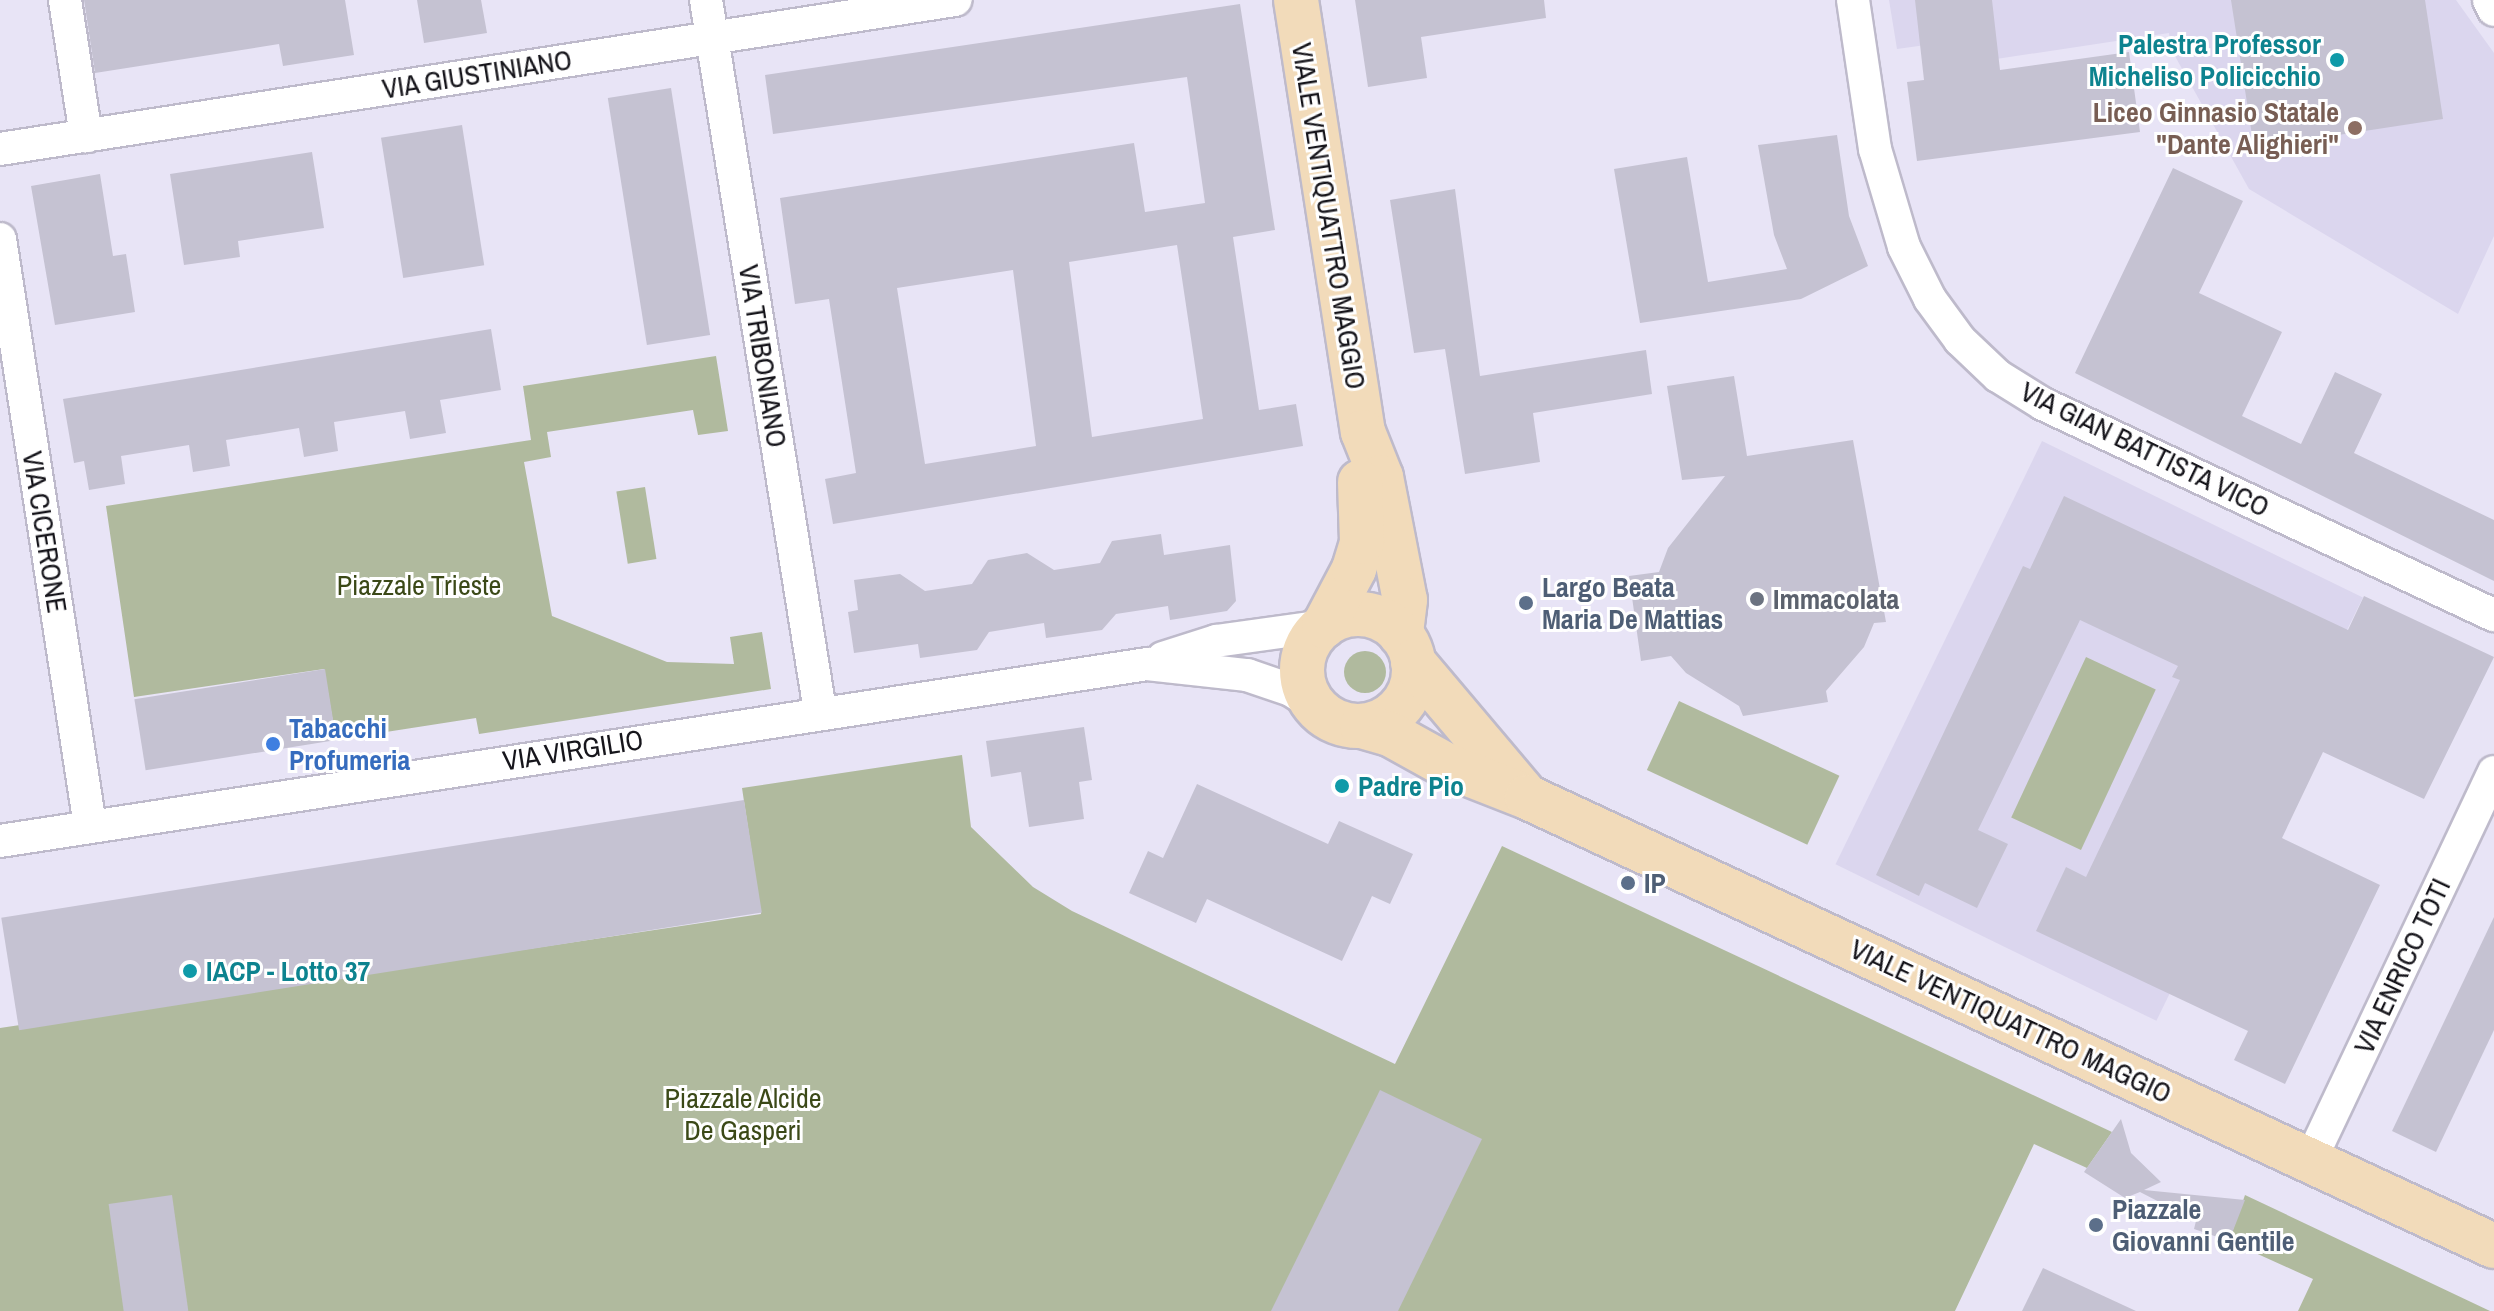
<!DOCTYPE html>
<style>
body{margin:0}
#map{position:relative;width:2494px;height:1311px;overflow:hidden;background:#e8e4f6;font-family:"Archivo Narrow",sans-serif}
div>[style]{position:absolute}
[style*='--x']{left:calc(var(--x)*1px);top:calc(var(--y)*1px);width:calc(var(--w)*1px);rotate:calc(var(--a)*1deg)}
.built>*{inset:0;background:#dbd6ee;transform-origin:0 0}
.green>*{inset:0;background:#b0ba9e;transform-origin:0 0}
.round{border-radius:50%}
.building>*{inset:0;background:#c5c2d2;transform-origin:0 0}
.roads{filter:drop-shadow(2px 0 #bebacb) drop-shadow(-2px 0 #bebacb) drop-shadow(0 2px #bebacb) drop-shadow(0 -2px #bebacb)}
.minor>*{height:32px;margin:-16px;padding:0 16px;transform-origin:16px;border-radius:16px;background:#fff}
.secondary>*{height:44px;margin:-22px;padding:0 22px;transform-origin:22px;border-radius:22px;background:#f2dbba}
.secondary>.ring{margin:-22px;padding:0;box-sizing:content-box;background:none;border:44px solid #f2dbba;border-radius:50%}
.dots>*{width:22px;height:22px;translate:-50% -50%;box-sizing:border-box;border:4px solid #fff;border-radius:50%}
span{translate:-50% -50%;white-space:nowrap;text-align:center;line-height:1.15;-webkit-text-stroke:6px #fff;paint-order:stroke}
.culture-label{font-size:28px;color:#0d838f;font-weight:700}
.right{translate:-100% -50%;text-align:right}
.left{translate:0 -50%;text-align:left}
.street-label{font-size:28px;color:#16151b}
.education-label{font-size:28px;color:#785e54;font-weight:700}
.park-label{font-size:28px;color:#3b4917}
.service-label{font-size:28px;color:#4e5e75;font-weight:700}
.worship-label{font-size:28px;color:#5b616d;font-weight:700}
.shop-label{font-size:28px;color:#366cbe;font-weight:700}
</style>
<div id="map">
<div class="built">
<i style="clip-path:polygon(1889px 0,2456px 0,2494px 53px,2494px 236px,2458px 314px,2249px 189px,2171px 49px,2169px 33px,1937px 68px,1933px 44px,1897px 49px)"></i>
<i style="left:2042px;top:441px;width:357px;height:471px;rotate:26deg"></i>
</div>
<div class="green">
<i style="clip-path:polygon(716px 356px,728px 431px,698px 435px,693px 410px,547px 432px,551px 457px,524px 462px,552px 616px,667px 662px,734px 664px,730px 637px,762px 632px,771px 689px,479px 734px,476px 718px,341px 739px,339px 721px,333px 722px,324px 669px,134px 697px,106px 506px,531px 440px,523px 386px)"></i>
<i style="left:645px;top:487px;width:73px;height:29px;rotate:81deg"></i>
<i class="round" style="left:1344px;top:651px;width:42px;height:42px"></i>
<i style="left:2086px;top:657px;width:77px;height:177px;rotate:25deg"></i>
<i style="left:1679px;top:701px;width:177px;height:76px;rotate:25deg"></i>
<i style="clip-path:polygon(962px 755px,971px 827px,1033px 887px,1072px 911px,1395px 1064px,1502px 846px,2112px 1132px,2087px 1168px,2034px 1144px,1955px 1311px,0 1311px,0 1028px,761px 914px,742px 788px)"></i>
<i style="clip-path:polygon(2245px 1195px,2490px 1311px,2298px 1311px,2313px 1279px,2229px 1241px)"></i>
</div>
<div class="building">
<i style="clip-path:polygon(84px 0,345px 0,354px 55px,283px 66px,279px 44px,95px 73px)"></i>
<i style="clip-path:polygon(417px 0,481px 0,487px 33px,424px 43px)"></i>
<i style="clip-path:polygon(1355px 0,1544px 0,1546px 18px,1421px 37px,1427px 78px,1368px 87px)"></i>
<i style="clip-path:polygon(1915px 0,1992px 0,2000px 70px,2129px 52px,2140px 132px,1917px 161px,1907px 82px,1924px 80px)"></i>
<i style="clip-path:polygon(2231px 0,2425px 0,2443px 119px,2254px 148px)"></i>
<i style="clip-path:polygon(evenodd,1240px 4px,1275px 230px,1233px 237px,1259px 410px,1296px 404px,1303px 446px,833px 524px,825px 479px,856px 473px,829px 299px,795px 304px,780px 198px,1134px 143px,1145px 212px,1205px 203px,1187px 77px,773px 134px,765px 75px,1240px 4px,1177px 245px,1203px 419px,1092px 437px,1069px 262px,1177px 245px,1240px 4px,1013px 270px,1036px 446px,925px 464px,897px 288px,1013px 270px)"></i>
<i style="left:671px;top:88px;width:250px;height:64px;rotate:81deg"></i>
<i style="left:462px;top:125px;width:142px;height:82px;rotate:81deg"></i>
<i style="clip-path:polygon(1837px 135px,1849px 216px,1868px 266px,1801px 299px,1640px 323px,1614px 169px,1687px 157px,1708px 282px,1787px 269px,1774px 235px,1758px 145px)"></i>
<i style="clip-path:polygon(312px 152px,324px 228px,238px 241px,240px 257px,184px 265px,170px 174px)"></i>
<i style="clip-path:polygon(2173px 168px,2243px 201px,2199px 293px,2282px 332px,2242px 416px,2301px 444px,2335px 372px,2382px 394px,2354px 453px,2494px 520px,2494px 581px,2075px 373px)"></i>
<i style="clip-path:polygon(100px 174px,113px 256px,126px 254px,135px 312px,55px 325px,31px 186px)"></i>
<i style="clip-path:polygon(1455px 189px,1480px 376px,1646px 350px,1652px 394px,1533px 413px,1540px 462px,1465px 474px,1445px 349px,1414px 353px,1390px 200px)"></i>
<i style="clip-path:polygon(491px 329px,501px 390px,440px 400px,446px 433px,410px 439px,405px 411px,334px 422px,338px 451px,304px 457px,299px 428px,226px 440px,230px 466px,193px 472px,189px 445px,121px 456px,125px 484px,89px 490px,84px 461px,74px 463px,63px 399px)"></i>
<i style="clip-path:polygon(1734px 376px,1747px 456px,1853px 440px,1886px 622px,1874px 623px,1864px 647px,1826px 691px,1828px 702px,1743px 716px,1739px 706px,1686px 673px,1671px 656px,1641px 661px,1629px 576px,1659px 572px,1668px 548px,1725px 476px,1682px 480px,1667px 386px)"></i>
<i style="clip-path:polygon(2064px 496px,2348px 630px,2364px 596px,2494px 657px,2424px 799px,2323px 752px,2282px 838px,2380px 885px,2285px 1084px,2234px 1060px,2248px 1031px,2036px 931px,2066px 867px,2086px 877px,2180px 680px,2172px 677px,2178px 666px,2080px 620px,1978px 830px,2008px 844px,1977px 908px,1925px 883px,1919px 896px,1876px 875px,2023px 566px,2030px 569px)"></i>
<i style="clip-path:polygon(1161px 534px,1164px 555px,1230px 545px,1236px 601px,1227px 611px,1170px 620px,1168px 606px,1116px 614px,1102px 630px,1046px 638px,1044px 623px,989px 632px,977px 650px,920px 658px,918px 644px,854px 653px,848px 612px,858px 610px,854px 580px,900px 574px,925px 591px,972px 584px,988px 560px,1027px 553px,1054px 570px,1100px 563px,1112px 541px)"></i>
<i style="left:325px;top:669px;width:72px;height:193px;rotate:81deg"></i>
<i style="clip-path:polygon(1084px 727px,1092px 780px,1079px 782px,1084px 819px,1029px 827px,1021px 772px,991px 777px,986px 741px)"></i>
<i style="clip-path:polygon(1197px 784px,1328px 844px,1339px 821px,1413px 854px,1390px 904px,1372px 896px,1342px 961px,1207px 899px,1196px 923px,1129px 893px,1148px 851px,1163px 858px)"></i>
<i style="left:744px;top:800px;width:114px;height:752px;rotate:81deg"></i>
<i style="clip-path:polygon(2494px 917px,2494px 1030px,2436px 1152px,2392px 1131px)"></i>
<i style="clip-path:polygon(1380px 1090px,1482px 1139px,1398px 1311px,1271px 1311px)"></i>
<i style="clip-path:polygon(2121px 1119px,2131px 1153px,2161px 1182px,2144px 1190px,2245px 1200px,2229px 1241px,2194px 1229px,2196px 1221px,2140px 1192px,2125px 1198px,2084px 1172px)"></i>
<i style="left:172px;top:1195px;width:117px;height:64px;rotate:82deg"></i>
<i style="clip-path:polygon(2043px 1268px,2136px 1311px,2022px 1311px)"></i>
</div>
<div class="roads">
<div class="minor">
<i style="--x:65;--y:0;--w:138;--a:81.2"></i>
<i style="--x:706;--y:0;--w:720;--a:80.89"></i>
<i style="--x:1853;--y:0;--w:151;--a:81.6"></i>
<i style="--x:1875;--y:149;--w:102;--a:73.5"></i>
<i style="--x:1904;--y:247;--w:58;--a:63.4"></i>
<i style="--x:1930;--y:299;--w:51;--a:53.8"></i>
<i style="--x:1960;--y:340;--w:52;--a:43.5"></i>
<i style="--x:1998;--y:376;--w:53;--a:31.9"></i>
<i style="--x:2043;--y:404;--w:498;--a:25.1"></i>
<i style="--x:2489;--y:0;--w:11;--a:63"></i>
<i style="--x:0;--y:149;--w:967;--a:-8.87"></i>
<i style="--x:0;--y:239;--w:594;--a:81.28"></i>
<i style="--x:1163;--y:658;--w:56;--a:-17.8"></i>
<i style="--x:1216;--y:641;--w:109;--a:-7.9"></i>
<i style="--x:0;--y:841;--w:1161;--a:-8.77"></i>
<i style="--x:1147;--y:664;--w:101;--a:6.3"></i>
<i style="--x:1247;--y:675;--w:46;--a:18.8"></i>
<i style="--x:1291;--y:690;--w:27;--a:33"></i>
<i style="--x:2311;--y:1159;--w:428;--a:-64.7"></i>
</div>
<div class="secondary">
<i style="--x:1296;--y:0;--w:437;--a:81.2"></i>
<i style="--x:1363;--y:432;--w:48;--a:68.2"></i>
<i style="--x:1381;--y:477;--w:125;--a:79"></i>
<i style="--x:1405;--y:600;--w:35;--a:97"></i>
<i class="ring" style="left:1302px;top:614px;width:68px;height:68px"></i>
<i style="--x:1324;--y:626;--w:64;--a:-62.2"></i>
<i style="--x:1354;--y:569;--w:28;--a:-73"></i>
<i style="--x:1362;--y:542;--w:60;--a:-91.9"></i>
<i style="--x:1413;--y:662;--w:170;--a:49.8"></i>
<i style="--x:1362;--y:726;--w:29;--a:16"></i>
<i style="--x:1390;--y:734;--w:66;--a:28.9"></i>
<i style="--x:1448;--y:766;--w:85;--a:21.4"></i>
<i style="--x:1527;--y:797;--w:1066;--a:24.91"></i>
</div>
</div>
<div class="dots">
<i style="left:2337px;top:60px;background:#0f9aa8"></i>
<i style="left:2355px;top:128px;background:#8d6e63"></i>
<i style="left:1757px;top:599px;background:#6b7280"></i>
<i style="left:1526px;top:603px;background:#5c6f8a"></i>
<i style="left:273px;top:744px;background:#3f7fe0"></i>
<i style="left:1342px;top:786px;background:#0f9aa8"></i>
<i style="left:1628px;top:883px;background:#5c6f8a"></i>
<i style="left:190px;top:971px;background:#0f9aa8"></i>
<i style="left:2096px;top:1225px;background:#5c6f8a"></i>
</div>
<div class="culture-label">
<span class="right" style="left:2321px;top:60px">Palestra Professor<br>Micheliso Policicchio</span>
<span class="left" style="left:1358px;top:786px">Padre Pio</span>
<span class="left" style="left:206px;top:971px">IACP - Lotto 37</span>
</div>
<div class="street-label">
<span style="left:477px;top:74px;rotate:-9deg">VIA GIUSTINIANO</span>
<span style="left:1329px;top:216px;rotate:81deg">VIALE VENTIQUATTRO MAGGIO</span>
<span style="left:763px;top:356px;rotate:81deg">VIA TRIBONIANO</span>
<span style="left:2145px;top:449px;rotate:26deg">VIA GIAN BATTISTA VICO</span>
<span style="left:45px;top:532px;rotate:81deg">VIA CICERONE</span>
<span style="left:573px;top:750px;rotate:-9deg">VIA VIRGILIO</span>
<span style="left:2402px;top:966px;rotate:-65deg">VIA ENRICO TOTI</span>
<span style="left:2011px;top:1021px;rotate:25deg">VIALE VENTIQUATTRO MAGGIO</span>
</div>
<div class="education-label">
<span class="right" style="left:2339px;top:128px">Liceo Ginnasio Statale<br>"Dante Alighieri"</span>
</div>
<div class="park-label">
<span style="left:419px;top:585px">Piazzale Trieste</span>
<span style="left:743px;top:1114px">Piazzale Alcide<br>De Gasperi</span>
</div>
<div class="service-label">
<span class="left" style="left:1542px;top:603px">Largo Beata<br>Maria De Mattias</span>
<span class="left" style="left:1644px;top:883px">IP</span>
<span class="left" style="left:2112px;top:1225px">Piazzale<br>Giovanni Gentile</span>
</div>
<div class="worship-label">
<span class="left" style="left:1773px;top:599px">Immacolata</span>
</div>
<div class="shop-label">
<span class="left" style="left:289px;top:744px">Tabacchi<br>Profumeria</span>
</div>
</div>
